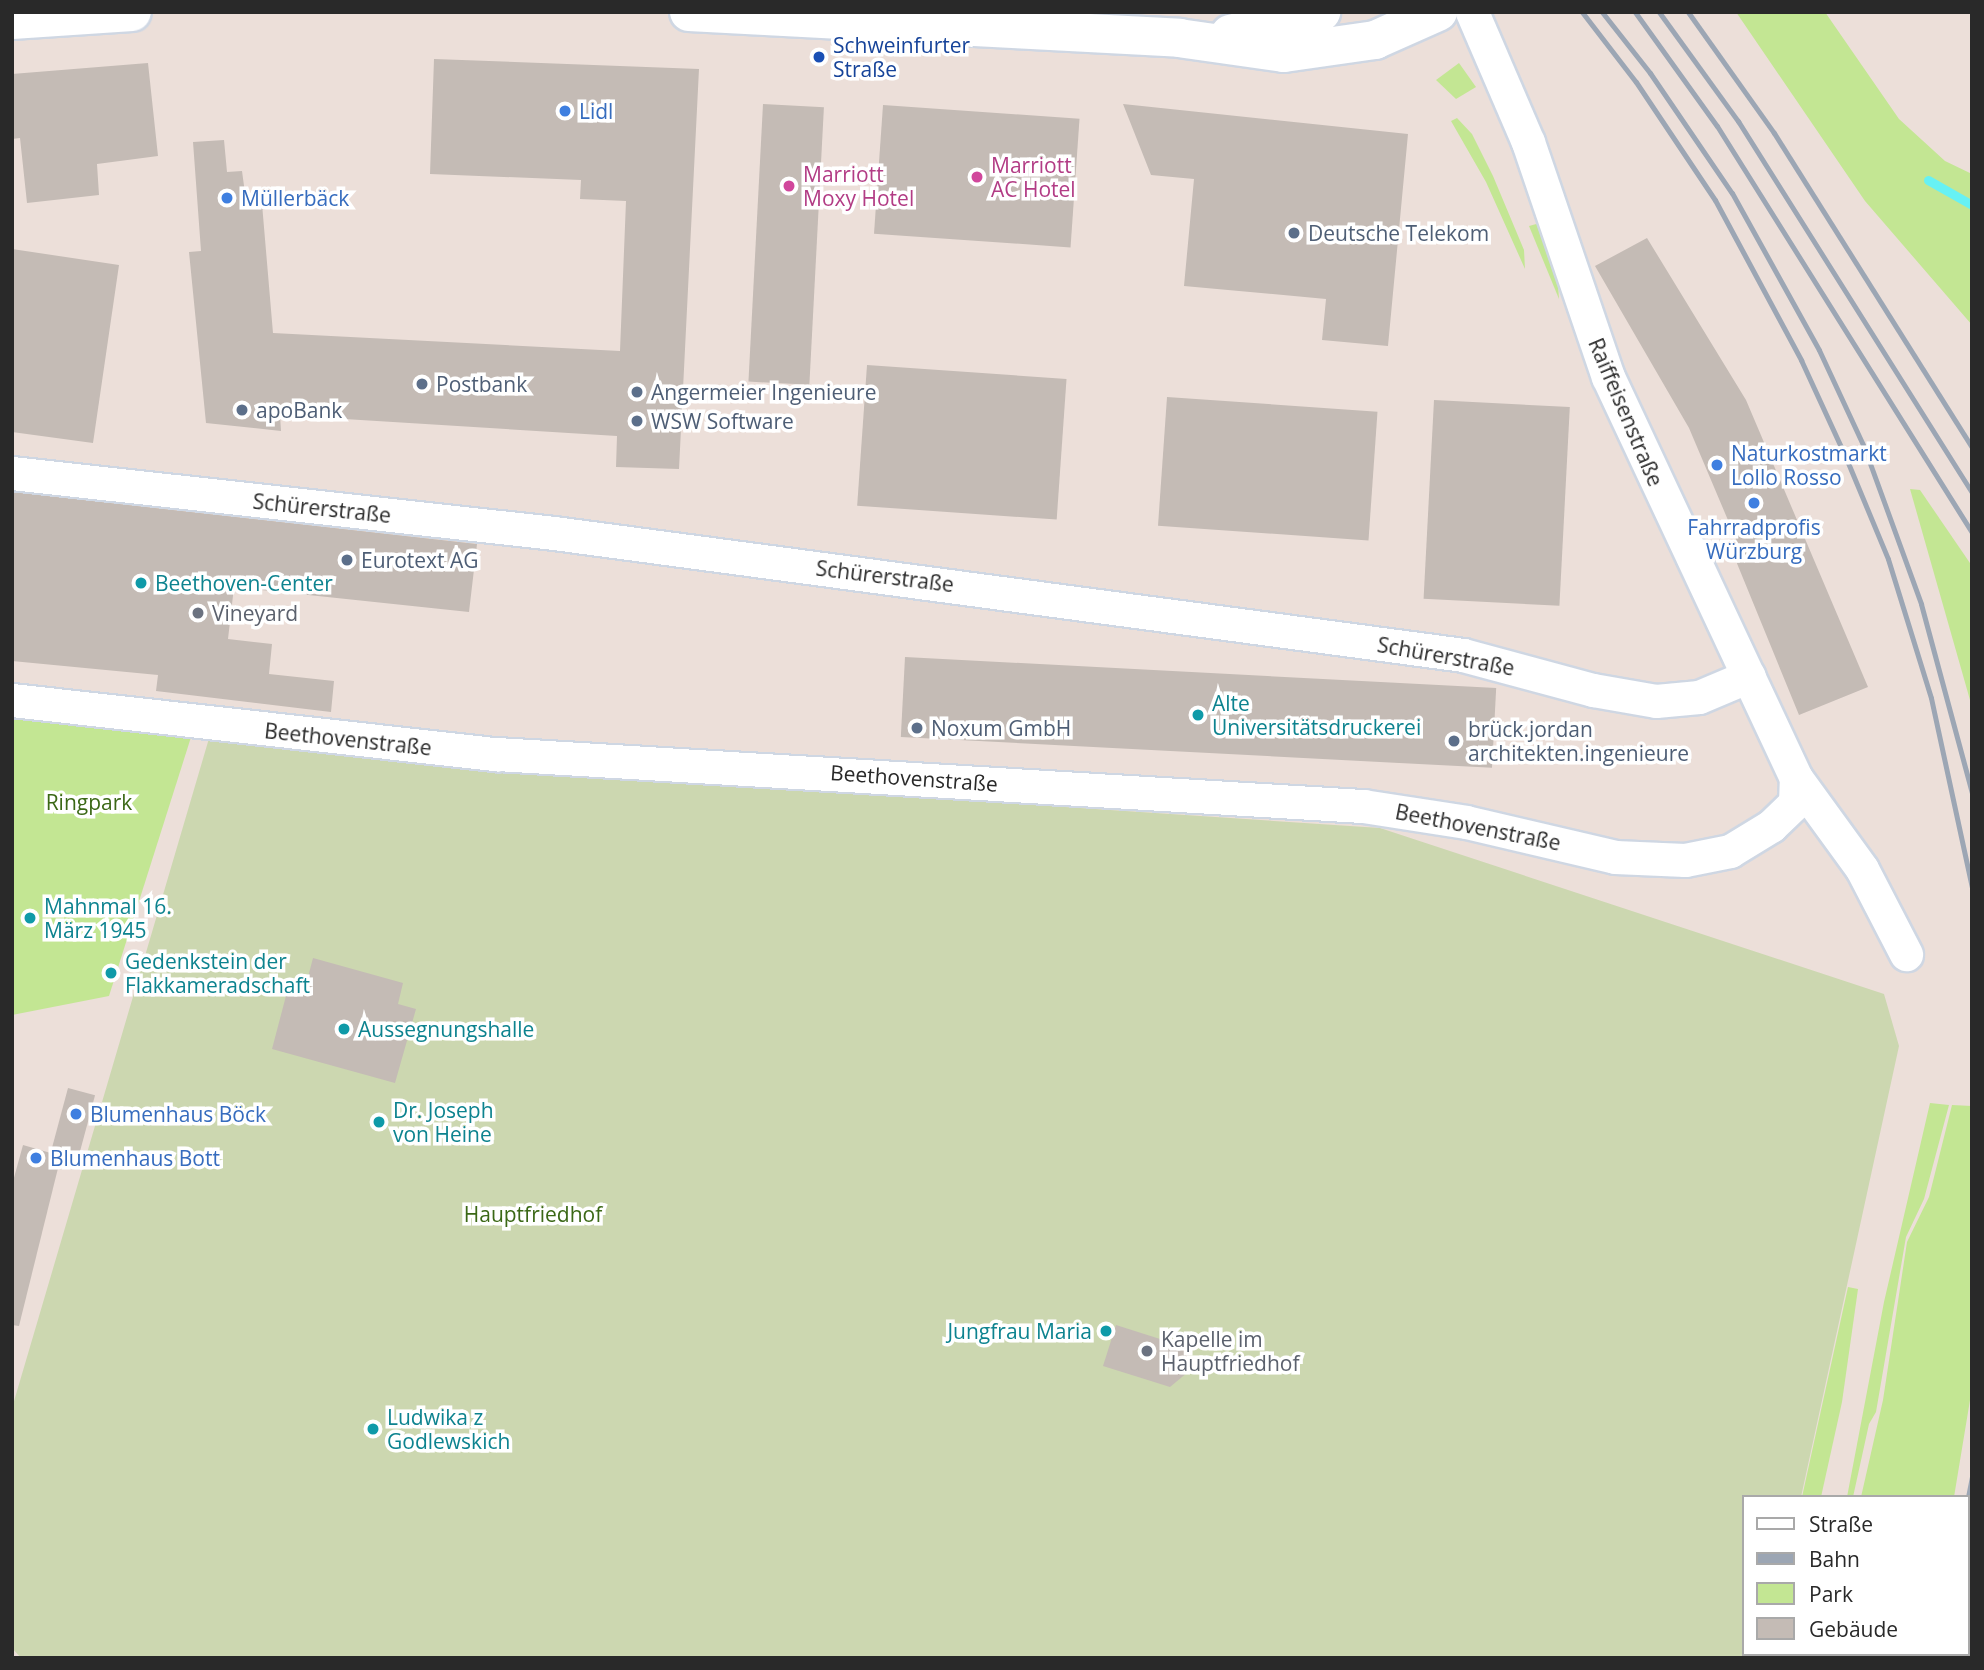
<!DOCTYPE html>
<meta charset="utf-8">
<style>
body{margin:0}
#map{position:relative;width:1984px;height:1670px;overflow:hidden;background:#ecdfd9;font-family:"Open Sans",sans-serif}
div>[style]{position:absolute}
[style*='--x']{left:calc(var(--x)*1px);top:calc(var(--y)*1px);width:calc(var(--w)*1px);rotate:calc(var(--a)*1deg)}
.green>*{inset:0;background:#c3e693}
.cemetery>*{inset:0;background:#ccd7b0}
.stream>*{height:9px;margin:-4.5px;padding:0 4.5px;transform-origin:4.5px;border-radius:4.5px;background:#67f1f4}
.building>*{inset:0;background:#c4bbb5;transform-origin:0 0}
.roads{filter:drop-shadow(2px 0 #cfd7e3) drop-shadow(-2px 0 #cfd7e3) drop-shadow(0 2px #cfd7e3) drop-shadow(0 -2px #cfd7e3)}
.minor>*{height:33px;margin:-16.5px;padding:0 16.5px;transform-origin:16.5px;border-radius:16.5px;background:#fff}
.secondary>*{height:38px;margin:-19px;padding:0 19px;transform-origin:19px;border-radius:19px;background:#fff}
.rail>*{height:5px;margin:-2.5px;padding:0 2.5px;transform-origin:2.5px;border-radius:2.5px;background:#9ca6b4}
.dots>*{width:19px;height:19px;translate:-50% -50%;box-sizing:border-box;border:4px solid #fff;border-radius:50%}
span{translate:-50% -50%;white-space:nowrap;text-align:center;line-height:1.15;-webkit-text-stroke:7px #fff;paint-order:stroke}
.transit-label{font-size:21px;color:#164399}
.left{translate:0 -50%;text-align:left}
.shop-label{font-size:21px;color:#366cbe}
.hotel-label{font-size:21px;color:#b23c85}
.service-label{font-size:21px;color:#4e5e75}
.street-label{font-size:21px;color:#292929}
.culture-label{font-size:21px;color:#0d838f}
.right{translate:-100% -50%;text-align:right}
.worship-label{font-size:21px;color:#5b616d}
.park-label{font-size:21px;color:#3b6816}
.frame{position:absolute;inset:0;border:14px solid #292929;pointer-events:none}
.legend{position:absolute;left:1742px;top:1495px;width:228px;height:161px;box-sizing:border-box;background:#fff;border:2px solid #a9a9a9;margin:0;padding:9px 12px;list-style:none;font-size:21px;color:#292929}
.legend li{display:flex;align-items:center;gap:14px;height:35px}
.legend b{width:35px;border:2px solid #a9a9a9}
</style>
<div id="map">
<div class="green">
<i style="clip-path:polygon(1736px 12px,1825px 12px,1899px 119px,1945px 161px,1972px 174px,1972px 325px,1865px 201px)"></i>
<i style="clip-path:polygon(1459px 63px,1476px 87px,1456px 99px,1436px 80px)"></i>
<i style="clip-path:polygon(1457px 118px,1472px 134px,1493px 176px,1524px 250px,1525px 269px,1486px 182px,1451px 121px)"></i>
<i style="clip-path:polygon(1540px 223px,1558px 285px,1559px 299px,1529px 226px)"></i>
<i style="clip-path:polygon(1910px 489px,1920px 490px,1972px 566px,1972px 707px)"></i>
<i style="clip-path:polygon(12px 717px,192px 734px,109px 996px,12px 1015px)"></i>
<i style="clip-path:polygon(1930px 1103px,1949px 1105px,1924px 1199px,1906px 1237px,1876px 1412px,1869px 1424px,1853px 1497px,1847px 1497px,1884px 1302px)"></i>
<i style="clip-path:polygon(1952px 1105px,1972px 1106px,1972px 1388px,1954px 1497px,1861px 1497px,1883px 1400px,1907px 1242px,1929px 1197px)"></i>
<i style="clip-path:polygon(1848px 1287px,1858px 1289px,1842px 1402px,1821px 1497px,1802px 1497px)"></i>
<i style="clip-path:polygon(1825px 1654px,1923px 1654px,1824px 1658px)"></i>
</div>
<div class="cemetery">
<i style="clip-path:polygon(210px 735px,657px 780px,1380px 828px,1884px 994px,1899px 1046px,1801px 1497px,1744px 1497px,1744px 1654px,1767px 1654px,1766px 1658px,21px 1658px,12px 1648px,12px 1408px)"></i>
</div>
<div class="stream">
<i style="--x:1928;--y:180;--w:51;--a:29.6"></i>
</div>
<div class="building">
<i style="clip-path:polygon(434px 59px,699px 69px,679px 469px,616px 467px,617px 436px,280px 415px,281px 431px,206px 423px,189px 252px,201px 251px,193px 142px,224px 140px,227px 172px,242px 171px,245px 193px,261px 192px,273px 333px,620px 351px,626px 201px,580px 199px,581px 180px,430px 174px)"></i>
<i style="clip-path:polygon(148px 63px,158px 156px,97px 164px,99px 195px,27px 203px,20px 138px,12px 139px,12px 74px)"></i>
<i style="left:763px;top:104px;width:61px;height:278px;rotate:3deg"></i>
<i style="clip-path:polygon(1123px 104px,1408px 134px,1388px 346px,1322px 340px,1326px 299px,1184px 286px,1194px 179px,1151px 175px)"></i>
<i style="left:883px;top:105px;width:197px;height:129px;rotate:4deg"></i>
<i style="clip-path:polygon(1647px 238px,1746px 400px,1868px 687px,1799px 715px,1736px 561px,1744px 558px,1689px 428px,1595px 266px)"></i>
<i style="clip-path:polygon(12px 249px,119px 265px,93px 443px,12px 432px)"></i>
<i style="left:867px;top:365px;width:200px;height:141px;rotate:4deg"></i>
<i style="left:1167px;top:397px;width:211px;height:129px;rotate:4deg"></i>
<i style="left:1434px;top:400px;width:136px;height:199px;rotate:3deg"></i>
<i style="clip-path:polygon(12px 492px,477px 544px,469px 612px,234px 587px,228px 639px,272px 644px,269px 674px,334px 681px,331px 712px,156px 691px,158px 675px,12px 661px)"></i>
<i style="left:905px;top:657px;width:592px;height:80px;rotate:3deg"></i>
<i style="clip-path:polygon(313px 958px,403px 983px,398px 1004px,416px 1009px,395px 1083px,272px 1049px,287px 992px,303px 996px)"></i>
<i style="left:68px;top:1088px;width:28px;height:61px;rotate:15deg"></i>
<i style="clip-path:polygon(23px 1145px,61px 1156px,19px 1326px,12px 1325px,12px 1185px)"></i>
<i style="clip-path:polygon(1116px 1325px,1182px 1346px,1190px 1356px,1188px 1372px,1170px 1387px,1103px 1366px)"></i>
</div>
<div class="roads">
<div class="minor">
<i style="--x:12;--y:473;--w:545;--a:6.32"></i>
<i style="--x:554;--y:533;--w:917;--a:7.64"></i>
<i style="--x:1463;--y:655;--w:135;--a:15.1"></i>
<i style="--x:1593;--y:690;--w:64;--a:9.9"></i>
<i style="--x:1656;--y:701;--w:43;--a:-5.3"></i>
<i style="--x:1699;--y:697;--w:54;--a:-22.8"></i>
<i style="--x:12;--y:700;--w:488;--a:6.4"></i>
<i style="--x:497;--y:754;--w:868;--a:3.44"></i>
<i style="--x:1363;--y:806;--w:104;--a:8.8"></i>
<i style="--x:1466;--y:822;--w:153;--a:13.2"></i>
<i style="--x:1615;--y:857;--w:70;--a:2.5"></i>
<i style="--x:1685;--y:860;--w:46;--a:-11.3"></i>
<i style="--x:1730;--y:851;--w:48;--a:-31.4"></i>
<i style="--x:1771;--y:826;--w:33;--a:-44"></i>
<i style="--x:1795;--y:803;--w:25;--a:-88"></i>
<i style="--x:1796;--y:778;--w:443;--a:-115.1"></i>
<i style="--x:1608;--y:377;--w:248;--a:-108.8"></i>
<i style="--x:1528;--y:142;--w:142;--a:-113.3"></i>
<i style="--x:1796;--y:778;--w:112;--a:54"></i>
<i style="--x:1862;--y:869;--w:96;--a:62.6"></i>
</div>
<div class="secondary">
<i style="--x:689;--y:12;--w:491;--a:3"></i>
<i style="--x:1179;--y:38;--w:106;--a:8.1"></i>
<i style="--x:1284;--y:53;--w:92;--a:-8.1"></i>
<i style="--x:1375;--y:40;--w:69;--a:-24"></i>
<i style="--x:12;--y:20;--w:120;--a:-3.8"></i>
<i style="--x:1230;--y:34;--w:94;--a:-13.6"></i>
</div>
</div>
<div class="rail">
<i style="--x:1582;--y:12;--w:88;--a:52.4"></i>
<i style="--x:1636;--y:82;--w:142;--a:56.2"></i>
<i style="--x:1715;--y:200;--w:182;--a:61.7"></i>
<i style="--x:1801;--y:360;--w:108;--a:65.3"></i>
<i style="--x:1846;--y:458;--w:109;--a:67.4"></i>
<i style="--x:1888;--y:559;--w:145;--a:72.8"></i>
<i style="--x:1931;--y:698;--w:193;--a:77.8"></i>
<i style="--x:1602;--y:12;--w:78;--a:51.8"></i>
<i style="--x:1650;--y:73;--w:145;--a:55.7"></i>
<i style="--x:1732;--y:193;--w:179;--a:61"></i>
<i style="--x:1819;--y:350;--w:107;--a:65.1"></i>
<i style="--x:1864;--y:447;--w:167;--a:70"></i>
<i style="--x:1921;--y:604;--w:196;--a:74.9"></i>
<i style="--x:1635;--y:12;--w:140;--a:54.3"></i>
<i style="--x:1717;--y:126;--w:480;--a:57.9"></i>
<i style="--x:1659;--y:12;--w:135;--a:54.1"></i>
<i style="--x:1738;--y:121;--w:439;--a:57.8"></i>
<i style="--x:1688;--y:12;--w:148;--a:54.6"></i>
<i style="--x:1774;--y:133;--w:372;--a:57.8"></i>
<i style="--x:1968;--y:1497;--w:21;--a:-79"></i>
<i style="--x:1968;--y:1599;--w:18;--a:-77"></i>
<i style="--x:1935;--y:1658;--w:4;--a:-76"></i>
<i style="--x:1955;--y:1658;--w:4;--a:-76"></i>
</div>
<div class="dots">
<i style="left:819px;top:57px;background:#1a4fb4"></i>
<i style="left:565px;top:111px;background:#3f7fe0"></i>
<i style="left:977px;top:177px;background:#d1479c"></i>
<i style="left:789px;top:186px;background:#d1479c"></i>
<i style="left:227px;top:198px;background:#3f7fe0"></i>
<i style="left:1294px;top:233px;background:#5c6f8a"></i>
<i style="left:422px;top:384px;background:#5c6f8a"></i>
<i style="left:637px;top:392px;background:#5c6f8a"></i>
<i style="left:242px;top:410px;background:#5c6f8a"></i>
<i style="left:637px;top:421px;background:#5c6f8a"></i>
<i style="left:1717px;top:465px;background:#3f7fe0"></i>
<i style="left:1754px;top:503px;background:#3f7fe0"></i>
<i style="left:347px;top:560px;background:#5c6f8a"></i>
<i style="left:141px;top:583px;background:#0f9aa8"></i>
<i style="left:198px;top:613px;background:#6b7280"></i>
<i style="left:1198px;top:715px;background:#0f9aa8"></i>
<i style="left:917px;top:728px;background:#5c6f8a"></i>
<i style="left:1454px;top:741px;background:#5c6f8a"></i>
<i style="left:30px;top:918px;background:#0f9aa8"></i>
<i style="left:111px;top:973px;background:#0f9aa8"></i>
<i style="left:344px;top:1029px;background:#0f9aa8"></i>
<i style="left:76px;top:1114px;background:#3f7fe0"></i>
<i style="left:379px;top:1122px;background:#0f9aa8"></i>
<i style="left:36px;top:1158px;background:#3f7fe0"></i>
<i style="left:1106px;top:1331px;background:#0f9aa8"></i>
<i style="left:1147px;top:1351px;background:#6b7280"></i>
<i style="left:373px;top:1429px;background:#0f9aa8"></i>
</div>
<div class="transit-label">
<span class="left" style="left:833px;top:57px">Schweinfurter<br>Straße</span>
</div>
<div class="shop-label">
<span class="left" style="left:579px;top:111px">Lidl</span>
<span class="left" style="left:241px;top:198px">Müllerbäck</span>
<span class="left" style="left:1731px;top:465px">Naturkostmarkt<br>Lollo Rosso</span>
<span style="left:1754px;top:539px">Fahrradprofis<br>Würzburg</span>
<span class="left" style="left:90px;top:1114px">Blumenhaus Böck</span>
<span class="left" style="left:50px;top:1158px">Blumenhaus Bott</span>
</div>
<div class="hotel-label">
<span class="left" style="left:991px;top:177px">Marriott<br>AC Hotel</span>
<span class="left" style="left:803px;top:186px">Marriott<br>Moxy Hotel</span>
</div>
<div class="service-label">
<span class="left" style="left:1308px;top:233px">Deutsche Telekom</span>
<span class="left" style="left:436px;top:384px">Postbank</span>
<span class="left" style="left:651px;top:392px">Angermeier Ingenieure</span>
<span class="left" style="left:256px;top:410px">apoBank</span>
<span class="left" style="left:651px;top:421px">WSW Software</span>
<span class="left" style="left:361px;top:560px">Eurotext AG</span>
<span class="left" style="left:931px;top:728px">Noxum GmbH</span>
<span class="left" style="left:1468px;top:741px">brück.jordan<br>architekten.ingenieure</span>
</div>
<div class="street-label">
<span style="left:1626px;top:412px;rotate:67deg">Raiffeisenstraße</span>
<span style="left:322px;top:508px;rotate:6deg">Schürerstraße</span>
<span style="left:885px;top:576px;rotate:7deg">Schürerstraße</span>
<span style="left:1446px;top:656px;rotate:10deg">Schürerstraße</span>
<span style="left:348px;top:739px;rotate:6deg">Beethovenstraße</span>
<span style="left:914px;top:778px;rotate:4deg">Beethovenstraße</span>
<span style="left:1478px;top:827px;rotate:11deg">Beethovenstraße</span>
</div>
<div class="culture-label">
<span class="left" style="left:155px;top:583px">Beethoven-Center</span>
<span class="left" style="left:1212px;top:715px">Alte<br>Universitätsdruckerei</span>
<span class="left" style="left:44px;top:918px">Mahnmal 16.<br>März 1945</span>
<span class="left" style="left:125px;top:973px">Gedenkstein der<br>Flakkameradschaft</span>
<span class="left" style="left:358px;top:1029px">Aussegnungshalle</span>
<span class="left" style="left:393px;top:1122px">Dr. Joseph<br>von Heine</span>
<span class="right" style="left:1092px;top:1331px">Jungfrau Maria</span>
<span class="left" style="left:387px;top:1429px">Ludwika z<br>Godlewskich</span>
</div>
<div class="worship-label">
<span class="left" style="left:212px;top:613px">Vineyard</span>
<span class="left" style="left:1161px;top:1351px">Kapelle im<br>Hauptfriedhof</span>
</div>
<div class="park-label">
<span style="left:89px;top:802px">Ringpark</span>
<span style="left:533px;top:1214px">Hauptfriedhof</span>
</div>
<div class="frame"></div>
<ul class="legend">
<li><b style="height:9px;background:#fff"></b>Straße</li>
<li><b style="height:9px;background:#9ca6b4"></b>Bahn</li>
<li><b style="height:19px;background:#c3e693"></b>Park</li>
<li><b style="height:19px;background:#c4bbb5"></b>Gebäude</li>
</ul>
</div>
